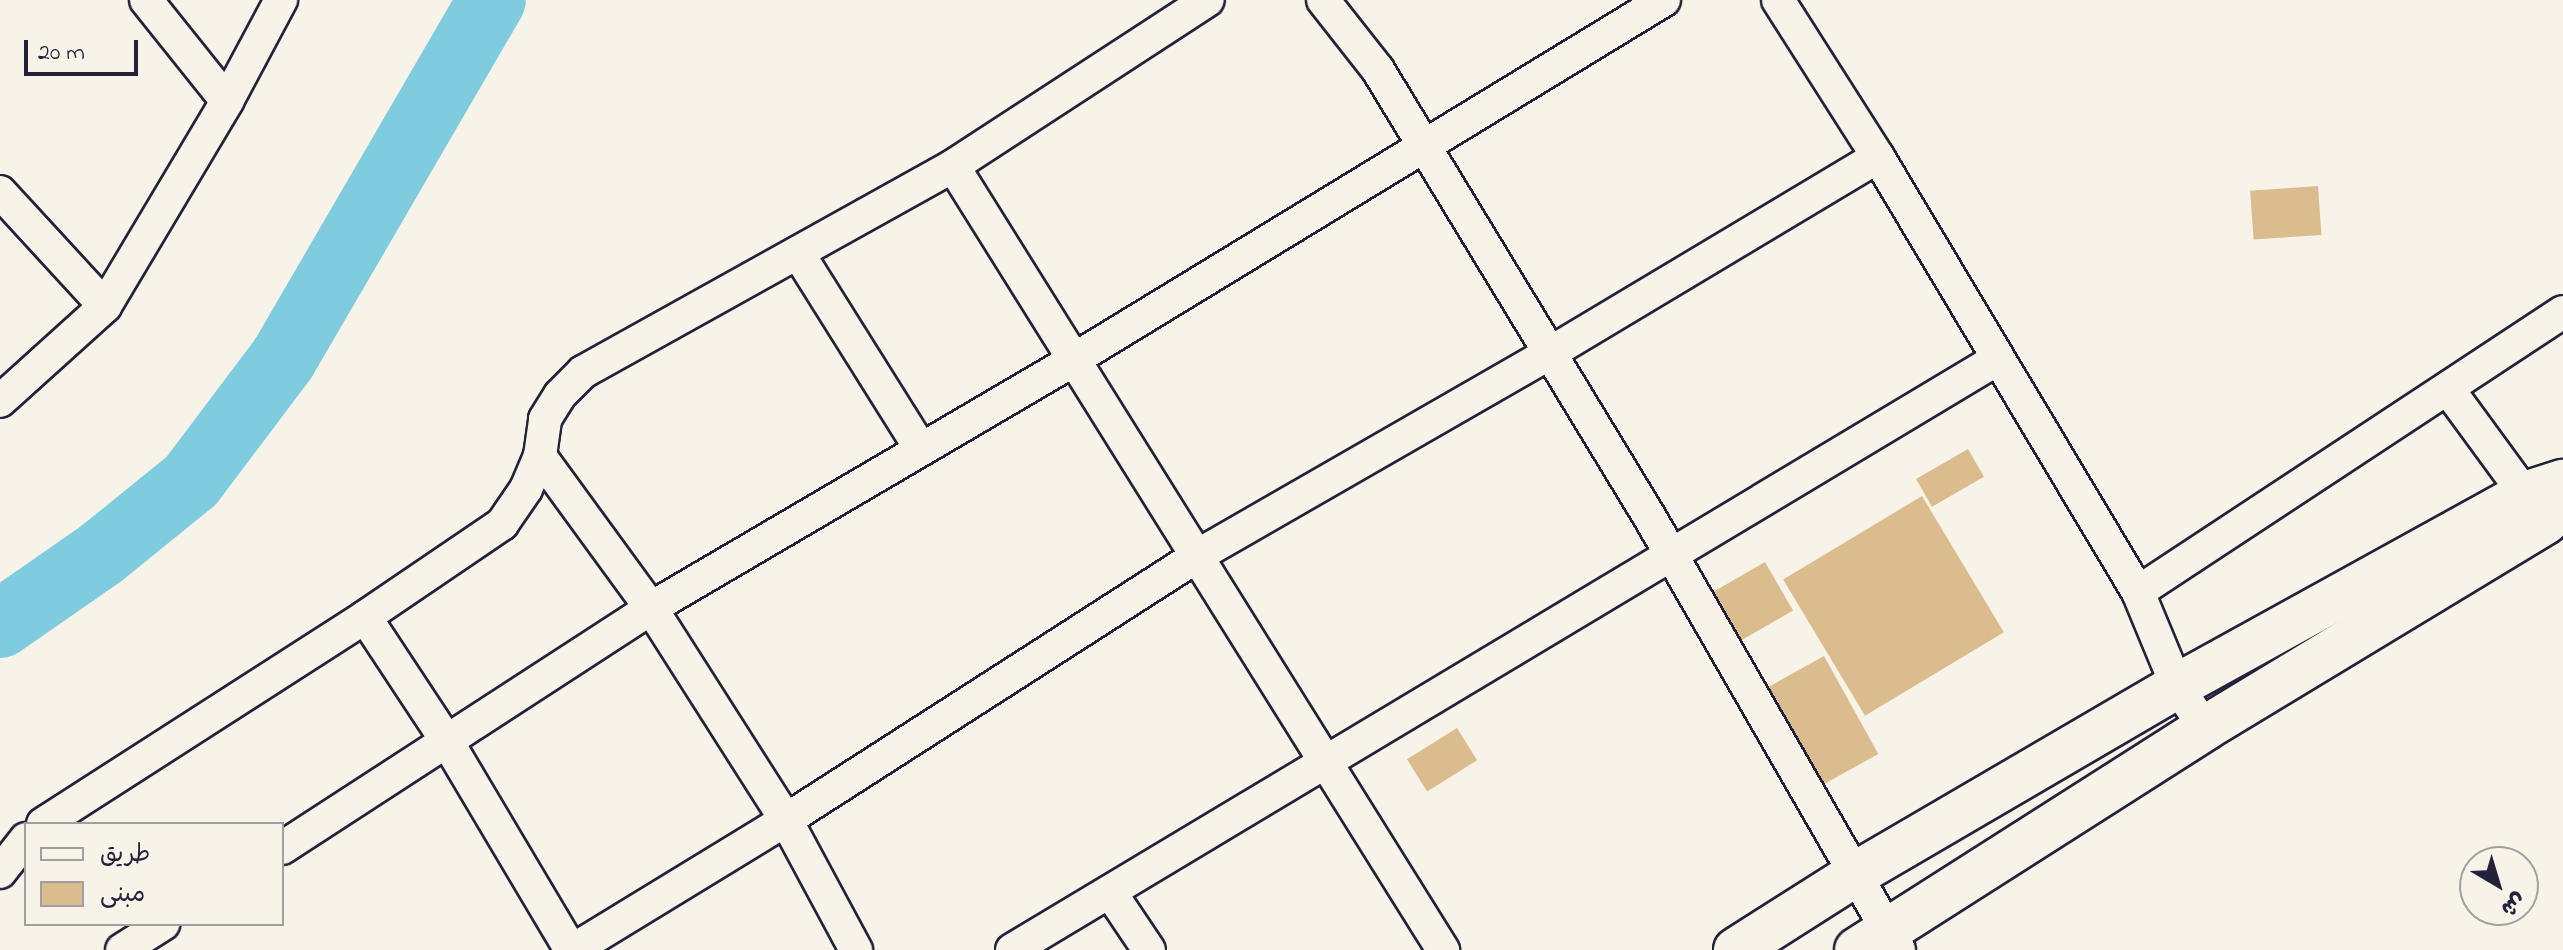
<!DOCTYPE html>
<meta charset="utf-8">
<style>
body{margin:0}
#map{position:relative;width:2563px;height:950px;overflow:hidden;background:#f7f3e8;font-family:"Indie Flower","Playpen Sans Arabic",sans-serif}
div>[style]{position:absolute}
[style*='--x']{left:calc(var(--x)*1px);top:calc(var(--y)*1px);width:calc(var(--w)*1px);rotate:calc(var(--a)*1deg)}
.river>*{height:68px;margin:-34px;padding:0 34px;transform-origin:34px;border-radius:34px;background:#80ccdf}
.building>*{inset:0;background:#dbbc8e;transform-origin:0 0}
.roads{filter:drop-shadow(2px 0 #22223b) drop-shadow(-2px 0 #22223b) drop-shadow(0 2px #22223b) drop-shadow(0 -2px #22223b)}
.minor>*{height:32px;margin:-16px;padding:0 16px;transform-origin:16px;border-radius:16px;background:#f7f3e8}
.primary>*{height:44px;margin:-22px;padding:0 22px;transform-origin:22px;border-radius:22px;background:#f7f3e8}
span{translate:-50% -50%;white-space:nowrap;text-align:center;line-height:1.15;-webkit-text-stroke:6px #f7f3e8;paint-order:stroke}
.legend{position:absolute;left:24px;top:822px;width:260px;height:104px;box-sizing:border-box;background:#f7f3e8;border:2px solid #a29fa3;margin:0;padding:10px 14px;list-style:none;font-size:24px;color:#22223b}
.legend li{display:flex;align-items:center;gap:16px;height:40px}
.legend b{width:40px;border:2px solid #a29fa3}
.north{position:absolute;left:2459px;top:846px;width:80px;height:80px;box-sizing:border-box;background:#f7f3e8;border:2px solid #a29fa3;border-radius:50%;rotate:142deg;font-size:22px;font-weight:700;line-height:32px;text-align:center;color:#22223b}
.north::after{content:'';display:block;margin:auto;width:28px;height:36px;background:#22223b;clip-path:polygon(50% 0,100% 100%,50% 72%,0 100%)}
.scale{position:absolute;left:24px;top:40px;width:114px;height:36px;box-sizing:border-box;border:4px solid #22223b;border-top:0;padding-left:10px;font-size:24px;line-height:28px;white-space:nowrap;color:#22223b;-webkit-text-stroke:6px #f7f3e8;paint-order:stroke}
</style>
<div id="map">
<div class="river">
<i style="--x:0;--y:624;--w:124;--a:-34.8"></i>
<i style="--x:102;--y:553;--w:114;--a:-39"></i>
<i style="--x:191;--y:481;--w:153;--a:-53"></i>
<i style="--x:283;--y:359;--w:415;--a:-59.8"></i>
</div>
<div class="building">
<i style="left:2318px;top:186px;width:49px;height:68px;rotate:86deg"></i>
<i style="left:1968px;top:449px;width:32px;height:60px;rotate:60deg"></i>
<i style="left:1922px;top:496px;width:159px;height:162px;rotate:59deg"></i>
<i style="left:1765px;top:562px;width:56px;height:70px;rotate:60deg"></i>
<i style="left:1824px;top:656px;width:112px;height:71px;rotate:61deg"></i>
<i style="left:1457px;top:728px;width:38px;height:59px;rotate:58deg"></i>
</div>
<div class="roads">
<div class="minor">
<i style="--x:146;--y:0;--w:129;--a:51.3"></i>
<i style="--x:1323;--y:0;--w:89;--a:51.8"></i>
<i style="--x:1378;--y:70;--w:522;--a:58.72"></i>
<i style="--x:1649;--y:516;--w:501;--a:60.06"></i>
<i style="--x:1778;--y:0;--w:186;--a:57.5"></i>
<i style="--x:1878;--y:157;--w:507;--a:59.13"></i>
<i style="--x:2138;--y:592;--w:102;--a:67.5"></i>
<i style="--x:2177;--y:686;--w:50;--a:56.3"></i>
<i style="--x:953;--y:166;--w:925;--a:57.99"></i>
<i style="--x:0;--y:192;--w:155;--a:47.4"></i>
<i style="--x:798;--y:253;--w:231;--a:57.9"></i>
<i style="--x:2448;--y:389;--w:152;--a:53.8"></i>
<i style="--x:0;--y:401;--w:142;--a:-42.1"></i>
<i style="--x:105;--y:306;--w:239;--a:-59.2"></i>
<i style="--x:227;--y:101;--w:115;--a:-61.9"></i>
<i style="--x:540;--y:456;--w:188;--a:53.9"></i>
<i style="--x:651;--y:608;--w:251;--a:57.5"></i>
<i style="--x:786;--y:820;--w:148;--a:61.7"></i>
<i style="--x:2138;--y:592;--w:509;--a:-33.38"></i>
<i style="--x:365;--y:617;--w:151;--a:56.6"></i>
<i style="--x:448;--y:743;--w:241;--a:59.3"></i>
<i style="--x:43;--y:824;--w:383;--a:-32.7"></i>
<i style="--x:365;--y:617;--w:166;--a:-34.2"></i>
<i style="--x:502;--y:524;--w:42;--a:-55.6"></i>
<i style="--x:526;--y:489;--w:36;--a:-67"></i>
<i style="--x:540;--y:456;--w:37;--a:-82"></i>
<i style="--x:545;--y:419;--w:28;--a:-58"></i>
<i style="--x:560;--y:395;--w:33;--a:-45"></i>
<i style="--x:583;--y:372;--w:423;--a:-29.1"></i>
<i style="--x:953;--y:166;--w:304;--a:-33.1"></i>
<i style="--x:282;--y:848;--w:440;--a:-33"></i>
<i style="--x:651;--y:608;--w:489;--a:-30.4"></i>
<i style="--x:1073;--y:360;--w:692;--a:-31.35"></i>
<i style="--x:0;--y:872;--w:42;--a:-51.8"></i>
<i style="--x:1110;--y:892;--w:70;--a:56.1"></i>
<i style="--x:122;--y:950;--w:49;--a:-32.4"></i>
<i style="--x:573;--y:950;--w:250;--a:-31.4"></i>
<i style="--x:786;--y:820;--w:488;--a:-32.7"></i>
<i style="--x:1197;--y:556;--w:407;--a:-29.9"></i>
<i style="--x:1550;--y:353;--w:382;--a:-30.9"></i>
<i style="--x:1012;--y:950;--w:1147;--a:-30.95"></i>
</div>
<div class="primary">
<i style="--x:1736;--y:950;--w:140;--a:-32.4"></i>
<i style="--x:1854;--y:875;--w:374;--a:-30.3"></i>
<i style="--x:2177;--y:686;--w:397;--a:-28.9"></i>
<i style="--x:2525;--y:494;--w:40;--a:-18"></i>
<i style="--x:1857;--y:950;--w:413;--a:-32.5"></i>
<i style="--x:2205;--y:728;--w:398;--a:-31.2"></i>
<i style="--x:2545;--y:522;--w:23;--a:-40"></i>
</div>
</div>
<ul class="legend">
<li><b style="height:10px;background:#f7f3e8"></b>طريق</li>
<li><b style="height:22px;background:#dbbc8e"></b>مبنى</li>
</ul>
<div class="north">ش</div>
<div class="scale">20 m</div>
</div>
